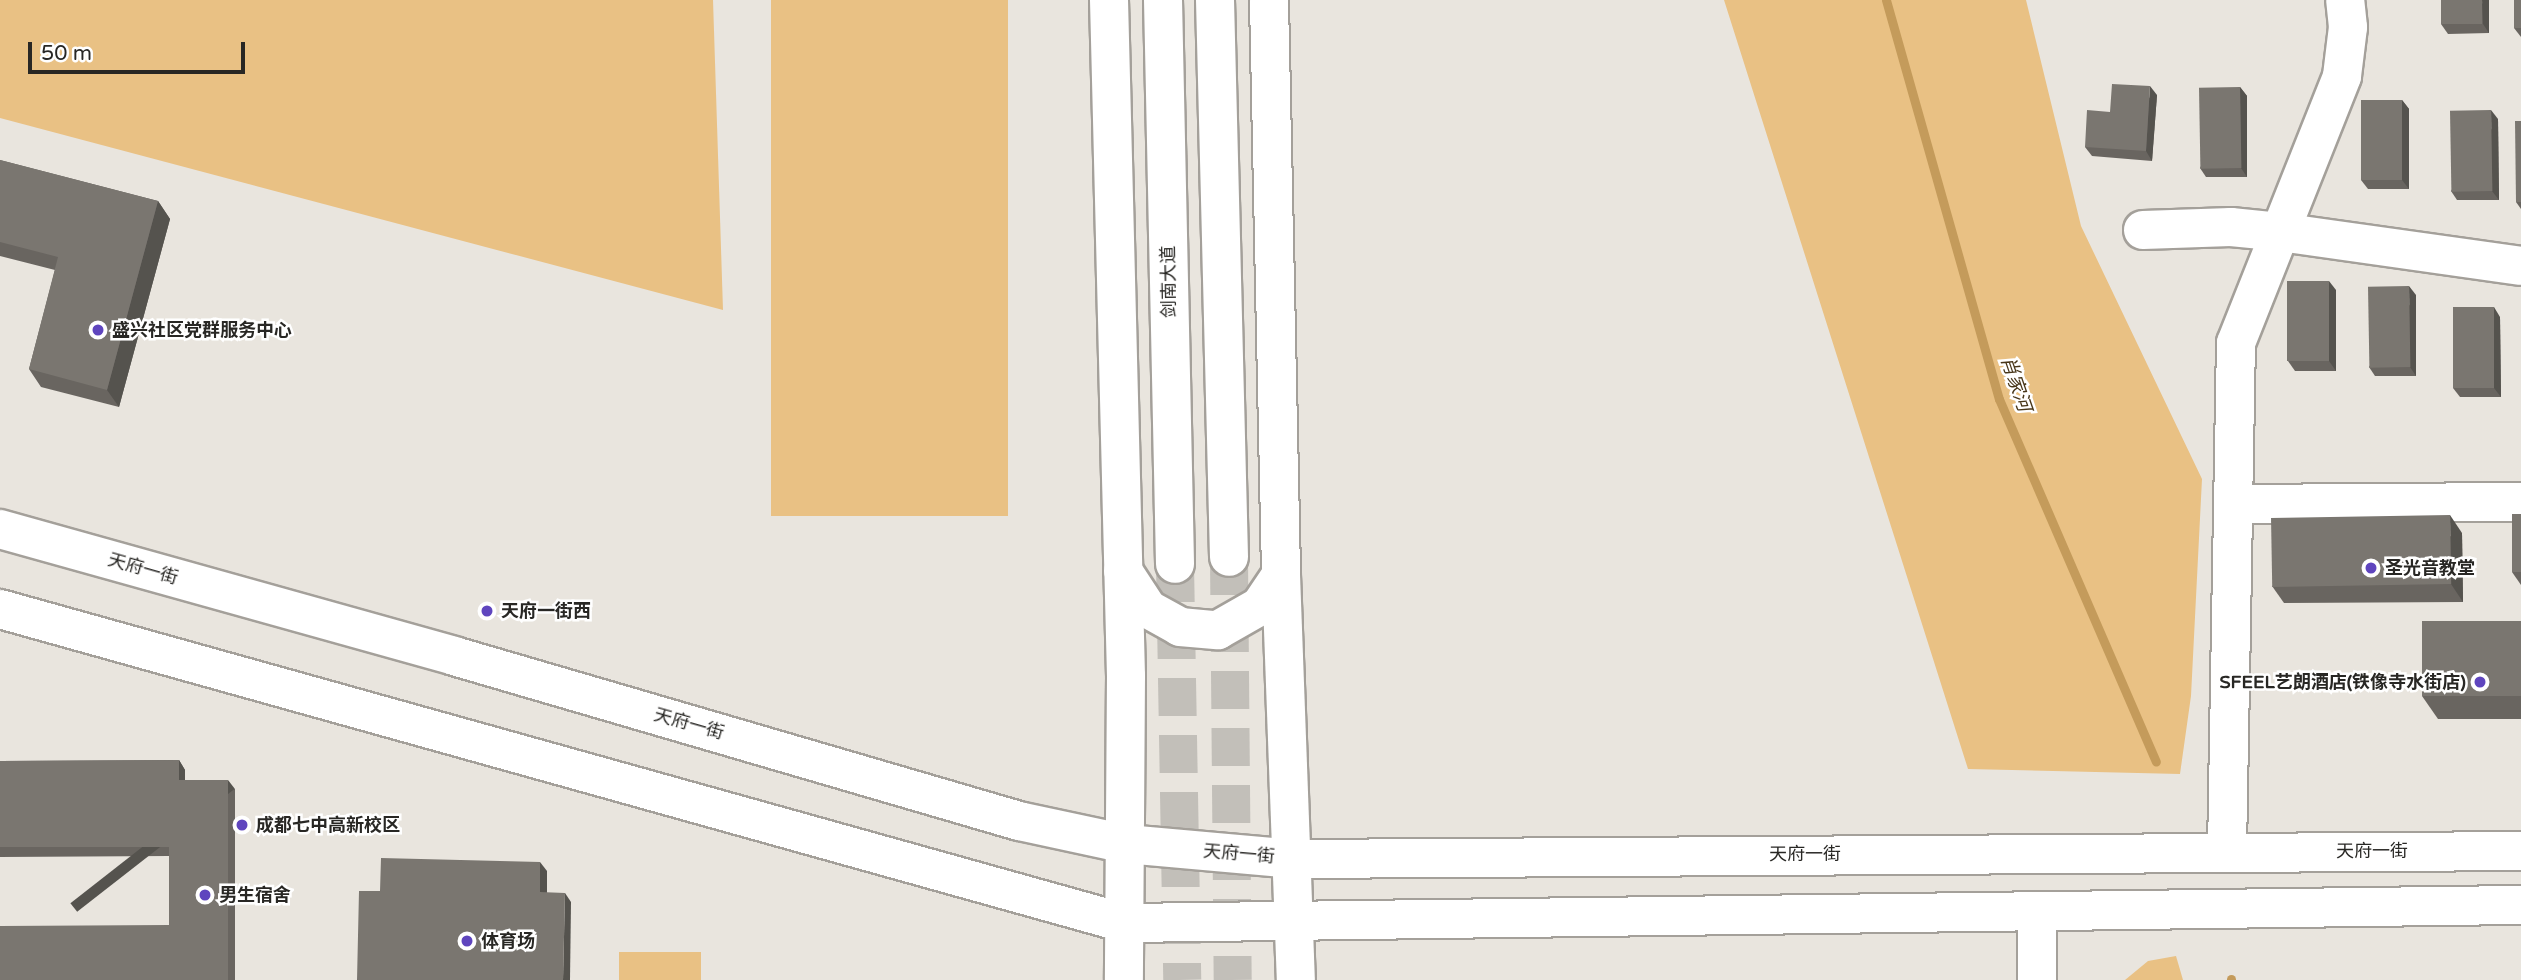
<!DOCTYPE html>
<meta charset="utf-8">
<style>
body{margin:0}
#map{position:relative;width:2521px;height:980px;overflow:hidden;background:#e9e5de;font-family:"Varela Round","Noto Sans SC",sans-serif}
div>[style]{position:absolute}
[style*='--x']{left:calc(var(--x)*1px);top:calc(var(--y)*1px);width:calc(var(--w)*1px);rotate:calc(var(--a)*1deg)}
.green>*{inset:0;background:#e9c184;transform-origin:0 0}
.stream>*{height:9px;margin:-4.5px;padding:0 4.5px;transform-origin:4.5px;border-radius:4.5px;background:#c49b5b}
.highway-tunnel>*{height:38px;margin-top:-19px;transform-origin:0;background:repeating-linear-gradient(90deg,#c2bfb9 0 38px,transparent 0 57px)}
.roads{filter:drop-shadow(2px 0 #a4a09a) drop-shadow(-2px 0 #a4a09a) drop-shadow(0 2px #a4a09a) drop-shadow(0 -2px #a4a09a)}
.minor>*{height:38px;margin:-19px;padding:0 19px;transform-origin:19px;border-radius:19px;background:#fff}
.major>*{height:38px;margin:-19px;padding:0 19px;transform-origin:19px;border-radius:19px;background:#fff}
.highway>*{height:38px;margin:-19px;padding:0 19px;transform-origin:19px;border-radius:19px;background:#fff}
.wall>*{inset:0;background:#696560}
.shaded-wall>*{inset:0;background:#55534e;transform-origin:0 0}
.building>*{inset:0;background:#7a7670;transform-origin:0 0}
.dots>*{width:19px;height:19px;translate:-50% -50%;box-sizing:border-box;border:4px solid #fff;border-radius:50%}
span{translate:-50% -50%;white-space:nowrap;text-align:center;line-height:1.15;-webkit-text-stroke:5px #fff;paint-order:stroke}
.street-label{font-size:18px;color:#282724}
.poi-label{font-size:18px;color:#282724;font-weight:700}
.left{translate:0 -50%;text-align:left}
.right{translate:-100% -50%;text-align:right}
.water-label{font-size:19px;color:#483619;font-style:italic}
.scale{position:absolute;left:28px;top:42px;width:217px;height:32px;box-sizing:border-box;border:4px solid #282724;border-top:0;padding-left:9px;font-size:21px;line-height:24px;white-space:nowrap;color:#282724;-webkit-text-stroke:5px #fff;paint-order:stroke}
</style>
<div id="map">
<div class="green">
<i style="clip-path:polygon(0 0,713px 0,723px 310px,0 118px)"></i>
<i style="left:771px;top:0;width:237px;height:516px"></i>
<i style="clip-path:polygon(1724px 0,2026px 0,2081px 226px,2202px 479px,2191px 696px,2180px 774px,1968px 769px)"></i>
<i style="left:619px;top:952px;width:82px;height:28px"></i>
<i style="clip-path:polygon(2176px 956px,2183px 980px,2125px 980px,2148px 961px)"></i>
</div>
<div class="stream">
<i style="--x:1886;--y:0;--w:415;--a:74.2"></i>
<i style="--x:1999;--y:399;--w:395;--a:66.6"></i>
<i style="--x:2231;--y:979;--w:1;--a:90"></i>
</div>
<div class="highway-tunnel">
<i style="--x:1229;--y:557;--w:423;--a:89.5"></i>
<i style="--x:1175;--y:564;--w:416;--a:89"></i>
</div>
<div class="roads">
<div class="minor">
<i style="--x:2143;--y:230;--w:88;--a:-2"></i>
<i style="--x:2231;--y:227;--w:49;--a:5.8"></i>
<i style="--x:2280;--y:232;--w:243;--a:8"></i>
<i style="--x:2233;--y:504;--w:288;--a:-0.4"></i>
<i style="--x:2227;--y:851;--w:508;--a:-88.99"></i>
<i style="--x:2236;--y:343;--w:287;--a:-68.3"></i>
<i style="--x:2342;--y:76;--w:49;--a:-83"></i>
<i style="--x:2348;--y:27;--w:27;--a:-96"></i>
<i style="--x:2037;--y:911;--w:69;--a:90"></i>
</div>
<div class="major">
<i style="--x:1109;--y:0;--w:676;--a:88.56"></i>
<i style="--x:1126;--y:676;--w:304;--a:90.4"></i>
<i style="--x:1269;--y:0;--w:575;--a:88.8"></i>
<i style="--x:1281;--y:575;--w:405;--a:87.9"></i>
<i style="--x:0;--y:529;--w:471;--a:15.6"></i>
<i style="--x:454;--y:656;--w:589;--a:16.28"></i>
<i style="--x:1019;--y:821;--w:109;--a:12.1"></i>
<i style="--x:1126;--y:844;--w:169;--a:5.1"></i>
<i style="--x:1294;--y:859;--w:1227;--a:-0.37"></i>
<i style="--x:1123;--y:571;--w:45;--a:56.7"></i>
<i style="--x:1148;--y:609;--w:37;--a:29"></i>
<i style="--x:1180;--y:627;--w:38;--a:5"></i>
<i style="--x:1218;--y:630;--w:48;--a:-29.7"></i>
<i style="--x:1260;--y:606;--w:37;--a:-56"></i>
<i style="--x:0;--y:609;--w:1168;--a:15.6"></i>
<i style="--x:1125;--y:923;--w:1396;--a:-0.74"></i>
</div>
<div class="highway">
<i style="--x:1163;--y:0;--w:564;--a:88.78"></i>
<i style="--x:1215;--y:0;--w:557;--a:88.56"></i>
</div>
</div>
<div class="wall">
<i style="clip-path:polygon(2489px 0,2489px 33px,2448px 34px,2441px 24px)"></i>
<i style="clip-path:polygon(2521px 0,2521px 37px,2514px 28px)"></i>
<i style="clip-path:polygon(2240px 87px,2247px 96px,2247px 177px,2206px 177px,2200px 168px)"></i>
<i style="clip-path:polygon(2157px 95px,2152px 161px,2092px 156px,2085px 147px,2110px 112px)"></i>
<i style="clip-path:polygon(2402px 100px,2409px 109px,2409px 189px,2368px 189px,2361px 180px)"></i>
<i style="clip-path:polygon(2498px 119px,2499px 200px,2457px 200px,2451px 191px)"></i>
<i style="clip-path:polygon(2521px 121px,2521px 209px,2516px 202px)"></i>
<i style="clip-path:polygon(0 160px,158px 201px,170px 219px,119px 407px,41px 387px,29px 369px,55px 270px,0 256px)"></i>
<i style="clip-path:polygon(2336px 290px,2336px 371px,2295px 371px,2288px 361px)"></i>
<i style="clip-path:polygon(2416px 295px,2416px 376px,2375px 376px,2369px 367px)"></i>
<i style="clip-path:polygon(2500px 317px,2501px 397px,2460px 397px,2453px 388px)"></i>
<i style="clip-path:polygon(2521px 514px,2521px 585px,2512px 572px)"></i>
<i style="clip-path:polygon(2462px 533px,2463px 602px,2284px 603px,2272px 586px)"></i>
<i style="clip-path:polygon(2521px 621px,2521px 719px,2438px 719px,2422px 696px)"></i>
<i style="clip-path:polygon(179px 760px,185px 770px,185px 780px,235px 789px,235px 980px,0 980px,169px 925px,169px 856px,0 857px,0 761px)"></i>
</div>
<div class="shaded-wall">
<i style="clip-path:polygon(2482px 0,2489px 0,2489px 33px,2483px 24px)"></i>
<i style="clip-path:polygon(2150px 86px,2157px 95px,2152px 161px,2146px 151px)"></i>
<i style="clip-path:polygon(2240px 87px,2247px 96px,2247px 177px,2241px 168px)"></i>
<i style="clip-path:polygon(2402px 100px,2409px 109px,2409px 189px,2402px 180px)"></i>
<i style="clip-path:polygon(2491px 110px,2498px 119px,2499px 200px,2492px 191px)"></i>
<i style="clip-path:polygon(158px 201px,170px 219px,119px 407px,107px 390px)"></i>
<i style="clip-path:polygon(2329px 281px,2336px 290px,2336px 371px,2329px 361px)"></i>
<i style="clip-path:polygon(2409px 286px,2416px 295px,2416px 376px,2410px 367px)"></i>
<i style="clip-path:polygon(2494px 307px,2500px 317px,2501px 397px,2494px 388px)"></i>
<i style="clip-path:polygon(2450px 515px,2462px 533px,2463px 602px,2451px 584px)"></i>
<i style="clip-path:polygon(179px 760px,185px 770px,185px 790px,179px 780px)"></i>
<i style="left:228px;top:780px;width:11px;height:200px;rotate:52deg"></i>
<i style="clip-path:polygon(540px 862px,547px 871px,547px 902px,540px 892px)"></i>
<i style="clip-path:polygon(565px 893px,571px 902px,570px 980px,563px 980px)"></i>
</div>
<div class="building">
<i style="left:2441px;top:0;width:41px;height:24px"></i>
<i style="left:2514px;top:0;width:7px;height:28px"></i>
<i style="clip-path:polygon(2112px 84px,2150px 86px,2146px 151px,2085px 147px,2087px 110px,2110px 112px)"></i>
<i style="left:2240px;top:87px;width:81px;height:41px;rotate:89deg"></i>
<i style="left:2361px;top:100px;width:41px;height:80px"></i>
<i style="left:2491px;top:110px;width:81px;height:41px;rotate:89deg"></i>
<i style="clip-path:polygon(2515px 121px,2521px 121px,2521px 202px,2516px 202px)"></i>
<i style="clip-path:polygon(0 160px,158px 201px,107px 390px,29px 369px,58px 257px,0 242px)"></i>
<i style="left:2287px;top:281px;width:42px;height:80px"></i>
<i style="left:2409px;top:286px;width:81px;height:41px;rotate:89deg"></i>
<i style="left:2453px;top:307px;width:41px;height:81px"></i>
<i style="left:2512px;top:514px;width:9px;height:58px"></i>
<i style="left:2450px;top:515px;width:69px;height:179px;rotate:89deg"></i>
<i style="left:2422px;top:621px;width:99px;height:75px"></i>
<i style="clip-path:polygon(179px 760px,179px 780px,228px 780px,228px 980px,0 980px,0 926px,169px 925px,169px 847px,0 847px,0 761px)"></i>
<i style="clip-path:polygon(381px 858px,540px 862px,540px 892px,565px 893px,563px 980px,357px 980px,359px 891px,380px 891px)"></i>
</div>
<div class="dots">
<i style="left:98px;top:330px;background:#5f45be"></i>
<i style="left:2371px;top:568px;background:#5f45be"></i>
<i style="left:487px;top:611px;background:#5f45be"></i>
<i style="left:2480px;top:682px;background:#5f45be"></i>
<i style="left:242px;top:825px;background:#5f45be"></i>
<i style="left:205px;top:895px;background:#5f45be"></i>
<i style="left:467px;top:941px;background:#5f45be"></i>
</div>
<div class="street-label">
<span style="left:1169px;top:282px;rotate:-91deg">剑南大道</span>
<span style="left:143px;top:569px;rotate:16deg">天府一街</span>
<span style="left:689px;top:724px;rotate:16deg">天府一街</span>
<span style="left:2372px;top:851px">天府一街</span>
<span style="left:1239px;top:854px;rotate:5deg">天府一街</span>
<span style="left:1805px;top:854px">天府一街</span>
</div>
<div class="poi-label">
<span class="left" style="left:112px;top:330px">盛兴社区党群服务中心</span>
<span class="left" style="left:2385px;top:568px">圣光音教堂</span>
<span class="left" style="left:501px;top:611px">天府一街西</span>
<span class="right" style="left:2466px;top:682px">SFEEL艺朗酒店(铁像寺水街店)</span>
<span class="left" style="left:256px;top:825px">成都七中高新校区</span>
<span class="left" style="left:219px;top:895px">男生宿舍</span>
<span class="left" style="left:481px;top:941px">体育场</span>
</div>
<div class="water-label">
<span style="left:2015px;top:384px;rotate:71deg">肖家河</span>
</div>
<div class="scale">50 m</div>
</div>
